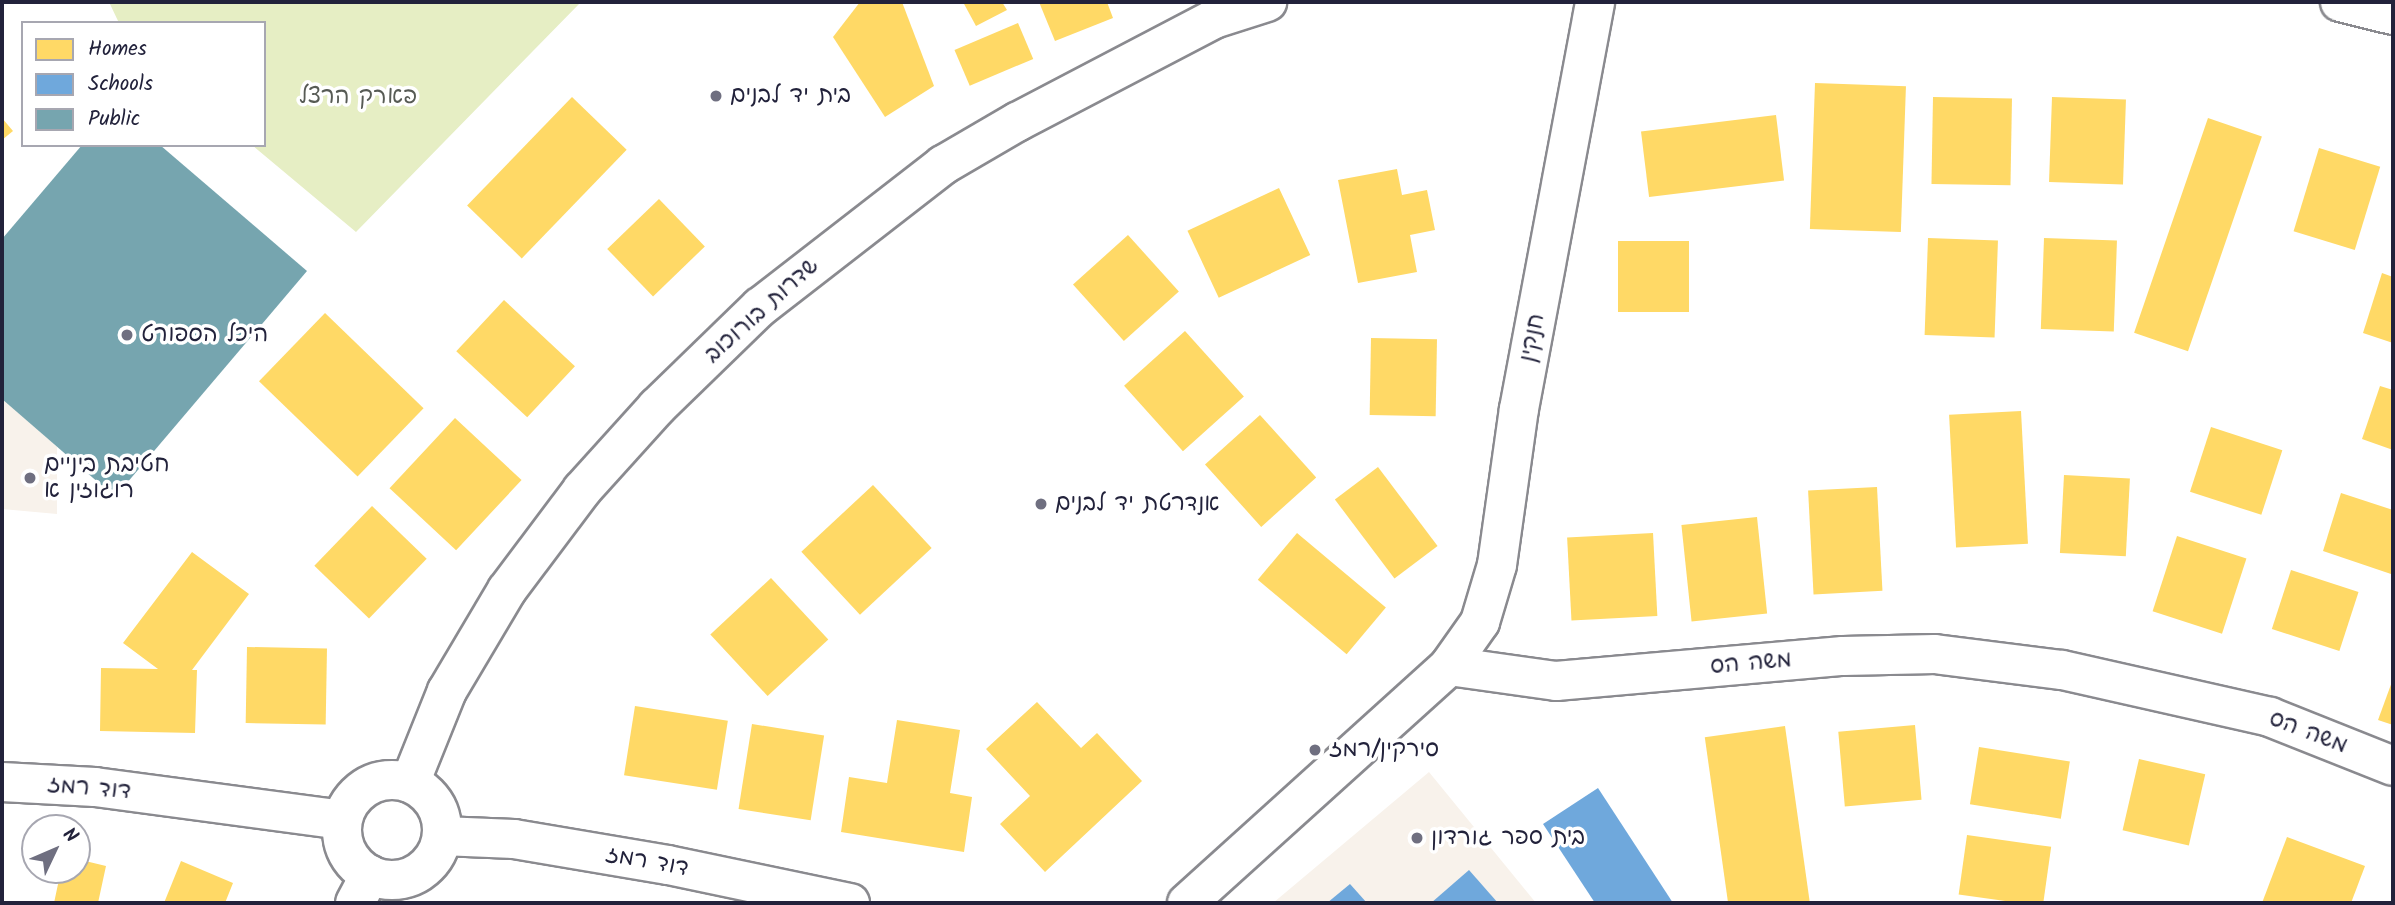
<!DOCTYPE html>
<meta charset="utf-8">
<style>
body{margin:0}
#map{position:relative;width:2395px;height:905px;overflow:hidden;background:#fff;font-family:Kalam,"Playpen Sans Hebrew",sans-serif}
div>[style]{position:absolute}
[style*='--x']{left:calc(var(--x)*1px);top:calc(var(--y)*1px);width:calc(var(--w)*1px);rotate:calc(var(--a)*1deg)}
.built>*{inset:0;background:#f8f2eb}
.green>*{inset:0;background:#e6eec4}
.homes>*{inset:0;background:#ffd966;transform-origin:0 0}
.schools>*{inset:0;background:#6fa8dc}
.public>*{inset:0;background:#76a5af}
.roads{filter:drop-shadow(2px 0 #8a8a8f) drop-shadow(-2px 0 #8a8a8f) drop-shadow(0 2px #8a8a8f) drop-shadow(0 -2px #8a8a8f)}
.minor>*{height:38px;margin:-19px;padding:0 19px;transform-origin:19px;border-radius:19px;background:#fff}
.minor>.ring{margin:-19px;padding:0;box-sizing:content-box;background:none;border:38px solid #fff;border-radius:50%}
.dots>*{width:19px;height:19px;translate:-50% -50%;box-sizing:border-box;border:4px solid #fff;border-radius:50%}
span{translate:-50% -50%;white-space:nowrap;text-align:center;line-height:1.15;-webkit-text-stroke:7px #fff;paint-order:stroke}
.poi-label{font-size:23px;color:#22223b}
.left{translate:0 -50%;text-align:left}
.park-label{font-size:23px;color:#575b55}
.street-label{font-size:23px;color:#22223b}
.frame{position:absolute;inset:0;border:4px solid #22223b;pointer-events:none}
.legend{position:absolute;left:21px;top:21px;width:245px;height:126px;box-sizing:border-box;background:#fff;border:2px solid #a7a7b1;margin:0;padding:9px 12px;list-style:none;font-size:21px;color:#22223b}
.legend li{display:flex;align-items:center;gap:14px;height:35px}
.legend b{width:35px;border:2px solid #a7a7b1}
.north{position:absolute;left:21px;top:814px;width:70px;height:70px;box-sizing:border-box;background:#fff;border:2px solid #a7a7b1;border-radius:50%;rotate:46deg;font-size:19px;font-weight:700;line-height:28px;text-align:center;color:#22223b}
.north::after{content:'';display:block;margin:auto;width:24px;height:32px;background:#6f6f80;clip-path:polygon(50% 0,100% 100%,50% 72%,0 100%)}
</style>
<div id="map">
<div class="built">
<i style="clip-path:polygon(2px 396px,57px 447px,57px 514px,2px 509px)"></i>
<i style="clip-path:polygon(1429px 772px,1536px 903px,1273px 903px)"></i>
</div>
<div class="green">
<i style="clip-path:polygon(109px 2px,581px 2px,356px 232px,252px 145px,264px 145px,264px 23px,119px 23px)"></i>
</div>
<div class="homes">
<i style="clip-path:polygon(860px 2px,902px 2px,934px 86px,885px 117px,833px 37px)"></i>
<i style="clip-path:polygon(963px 2px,1002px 2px,1007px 10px,976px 26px)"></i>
<i style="clip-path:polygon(1039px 2px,1107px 2px,1113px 18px,1055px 41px)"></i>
<i style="left:1018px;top:23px;width:39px;height:69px;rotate:67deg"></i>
<i style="left:1815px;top:83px;width:91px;height:146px;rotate:2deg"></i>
<i style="left:572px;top:97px;width:76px;height:151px;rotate:44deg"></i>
<i style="left:1933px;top:97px;width:79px;height:87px;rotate:1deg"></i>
<i style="left:2052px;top:97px;width:74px;height:85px;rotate:2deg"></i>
<i style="left:1776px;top:115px;width:66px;height:136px;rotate:83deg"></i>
<i style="clip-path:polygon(2px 118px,13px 131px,2px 140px)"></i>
<i style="left:2208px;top:118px;width:57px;height:227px;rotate:19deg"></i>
<i style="left:2319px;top:148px;width:64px;height:87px;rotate:17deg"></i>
<i style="clip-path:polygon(1397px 169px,1402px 195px,1427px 190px,1435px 230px,1410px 235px,1417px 272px,1358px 283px,1338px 180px)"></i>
<i style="left:1279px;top:188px;width:74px;height:101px;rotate:65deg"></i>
<i style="left:659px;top:199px;width:66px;height:72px;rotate:46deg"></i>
<i style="left:1128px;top:235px;width:76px;height:74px;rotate:48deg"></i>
<i style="left:1928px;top:238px;width:70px;height:97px;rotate:2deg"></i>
<i style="left:2044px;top:238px;width:73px;height:91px;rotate:2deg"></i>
<i style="left:1618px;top:241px;width:71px;height:71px"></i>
<i style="clip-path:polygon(2382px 273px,2393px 277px,2393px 343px,2363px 333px)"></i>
<i style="left:504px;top:300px;width:97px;height:70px;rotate:43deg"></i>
<i style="left:325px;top:313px;width:137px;height:95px;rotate:44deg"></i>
<i style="left:1185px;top:331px;width:88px;height:82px;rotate:48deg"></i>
<i style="left:1371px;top:338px;width:66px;height:77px;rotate:1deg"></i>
<i style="clip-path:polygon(2380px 386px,2393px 390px,2393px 450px,2362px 439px)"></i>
<i style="left:2021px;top:411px;width:133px;height:72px;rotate:87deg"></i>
<i style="left:1260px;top:415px;width:84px;height:74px;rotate:48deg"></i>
<i style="left:455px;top:418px;width:91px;height:96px;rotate:43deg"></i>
<i style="left:2211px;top:427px;width:75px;height:68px;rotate:18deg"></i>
<i style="left:1378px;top:467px;width:99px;height:54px;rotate:53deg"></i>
<i style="left:2064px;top:475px;width:66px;height:78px;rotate:3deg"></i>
<i style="left:873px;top:485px;width:86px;height:98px;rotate:47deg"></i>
<i style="left:1877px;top:487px;width:104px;height:69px;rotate:87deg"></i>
<i style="clip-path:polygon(2341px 493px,2393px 510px,2391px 574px,2323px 551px)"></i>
<i style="left:372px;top:506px;width:76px;height:83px;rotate:44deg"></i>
<i style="left:1757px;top:517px;width:97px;height:76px;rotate:84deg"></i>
<i style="left:1297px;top:533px;width:116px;height:61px;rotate:40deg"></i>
<i style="left:1653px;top:533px;width:83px;height:86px;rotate:87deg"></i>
<i style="left:2177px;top:536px;width:73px;height:79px;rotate:18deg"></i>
<i style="clip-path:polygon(192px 552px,249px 594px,192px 670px,197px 670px,195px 733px,100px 731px,101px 668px,158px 669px,123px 643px)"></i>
<i style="left:2291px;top:570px;width:71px;height:62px;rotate:18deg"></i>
<i style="left:771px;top:578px;width:84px;height:83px;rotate:47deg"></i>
<i style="left:247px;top:647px;width:80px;height:76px;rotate:1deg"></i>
<i style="clip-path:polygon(2393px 679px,2393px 725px,2378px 720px)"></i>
<i style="clip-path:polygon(1037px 702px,1081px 748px,1097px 733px,1142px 781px,1045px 872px,1000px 824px,1030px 796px,986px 749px)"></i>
<i style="left:635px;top:706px;width:94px;height:70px;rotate:9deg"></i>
<i style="clip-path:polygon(897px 720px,960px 730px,950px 793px,972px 797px,964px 852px,841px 832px,849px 777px,887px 783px)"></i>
<i style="left:752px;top:724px;width:73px;height:86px;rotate:9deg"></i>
<i style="left:1915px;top:725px;width:75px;height:77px;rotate:85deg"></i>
<i style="left:1785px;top:726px;width:179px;height:81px;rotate:82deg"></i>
<i style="left:1979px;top:747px;width:92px;height:58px;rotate:9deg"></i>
<i style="left:2139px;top:759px;width:68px;height:73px;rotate:13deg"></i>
<i style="left:1967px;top:835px;width:85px;height:60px;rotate:8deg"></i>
<i style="clip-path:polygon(2287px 837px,2365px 866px,2351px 903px,2262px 903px)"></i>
<i style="clip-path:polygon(77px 859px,106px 866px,98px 903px,54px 903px,61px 870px,77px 870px)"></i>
<i style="clip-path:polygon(181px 861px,233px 883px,225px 903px,164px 903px)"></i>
</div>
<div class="schools">
<i style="clip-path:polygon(1598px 788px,1673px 903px,1595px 903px,1543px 824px)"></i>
<i style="clip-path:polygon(1469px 870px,1498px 903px,1431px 903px)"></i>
<i style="clip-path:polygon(1350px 884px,1367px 903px,1327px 903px)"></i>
</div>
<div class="public">
<i style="clip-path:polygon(82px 145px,160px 145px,307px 271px,115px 497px,2px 399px,2px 239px)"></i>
</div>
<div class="roads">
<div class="minor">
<i style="--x:2340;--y:2;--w:55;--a:13.8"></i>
<i style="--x:1449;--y:666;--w:108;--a:8"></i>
<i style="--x:1556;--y:681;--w:288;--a:-5"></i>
<i style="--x:1843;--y:656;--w:92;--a:-1.2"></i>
<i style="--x:1935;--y:654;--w:128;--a:7.2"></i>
<i style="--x:2062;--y:670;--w:213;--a:12.7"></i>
<i style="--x:2270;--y:717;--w:132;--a:21.7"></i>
<i class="ring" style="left:342px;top:780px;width:62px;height:62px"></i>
<i style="--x:2;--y:782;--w:93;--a:3.1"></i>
<i style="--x:95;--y:787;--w:249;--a:7.6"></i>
<i style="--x:410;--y:783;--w:99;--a:-68.1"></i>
<i style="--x:447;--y:691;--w:117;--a:-59.3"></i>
<i style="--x:507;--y:590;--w:125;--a:-53.1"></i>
<i style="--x:582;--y:490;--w:112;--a:-47.9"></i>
<i style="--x:657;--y:407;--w:144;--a:-44.2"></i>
<i style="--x:760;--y:307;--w:232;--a:-37.8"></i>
<i style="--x:943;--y:165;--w:86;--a:-30.2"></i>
<i style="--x:1017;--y:122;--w:222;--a:-27.6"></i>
<i style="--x:1214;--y:19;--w:56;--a:-17.8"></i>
<i style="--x:442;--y:836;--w:72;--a:2.4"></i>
<i style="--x:514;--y:839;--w:156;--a:9.6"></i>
<i style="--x:668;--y:865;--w:186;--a:11.8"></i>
<i style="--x:355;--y:903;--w:32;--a:-62"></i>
<i style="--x:1187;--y:903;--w:353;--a:-42.1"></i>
<i style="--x:1449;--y:666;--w:54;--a:-54.8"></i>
<i style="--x:1480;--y:622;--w:59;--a:-73.4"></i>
<i style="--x:1497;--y:565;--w:158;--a:-82"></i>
<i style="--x:1519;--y:409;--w:414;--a:-79.4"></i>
</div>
</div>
<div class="dots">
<i style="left:716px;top:96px;background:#6f6f80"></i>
<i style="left:127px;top:335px;background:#6f6f80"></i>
<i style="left:30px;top:478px;background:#6f6f80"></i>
<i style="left:1041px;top:504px;background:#6f6f80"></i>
<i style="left:1315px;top:750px;background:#6f6f80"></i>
<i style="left:1417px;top:838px;background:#6f6f80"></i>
</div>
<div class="poi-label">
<span class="left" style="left:730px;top:96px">בית יד לבנים</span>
<span class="left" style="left:141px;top:335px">היכל הספורט</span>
<span class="left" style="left:44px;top:478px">חטיבת ביניים<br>רוגוזין א</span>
<span class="left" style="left:1055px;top:504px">אנדרטת יד לבנים</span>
<span class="left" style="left:1329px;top:750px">סירקין/רמז</span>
<span class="left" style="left:1431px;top:838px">בית ספר גורדון</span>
</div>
<div class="park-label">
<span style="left:358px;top:97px">פארק הרצל</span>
</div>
<div class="street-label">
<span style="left:762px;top:311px;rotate:-42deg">שדרות בורוכוב</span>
<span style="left:1533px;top:338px;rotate:-79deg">חנקין</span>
<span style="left:1751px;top:664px;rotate:-5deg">משה הס</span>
<span style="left:2308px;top:733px;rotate:21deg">משה הס</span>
<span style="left:89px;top:789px;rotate:5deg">דוד רמז</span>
<span style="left:647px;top:862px;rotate:10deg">דוד רמז</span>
</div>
<div class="frame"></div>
<ul class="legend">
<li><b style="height:19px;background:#ffd966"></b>Homes</li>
<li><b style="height:19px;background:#6fa8dc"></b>Schools</li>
<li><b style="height:19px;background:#76a5af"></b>Public</li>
</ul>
<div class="north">N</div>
</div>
